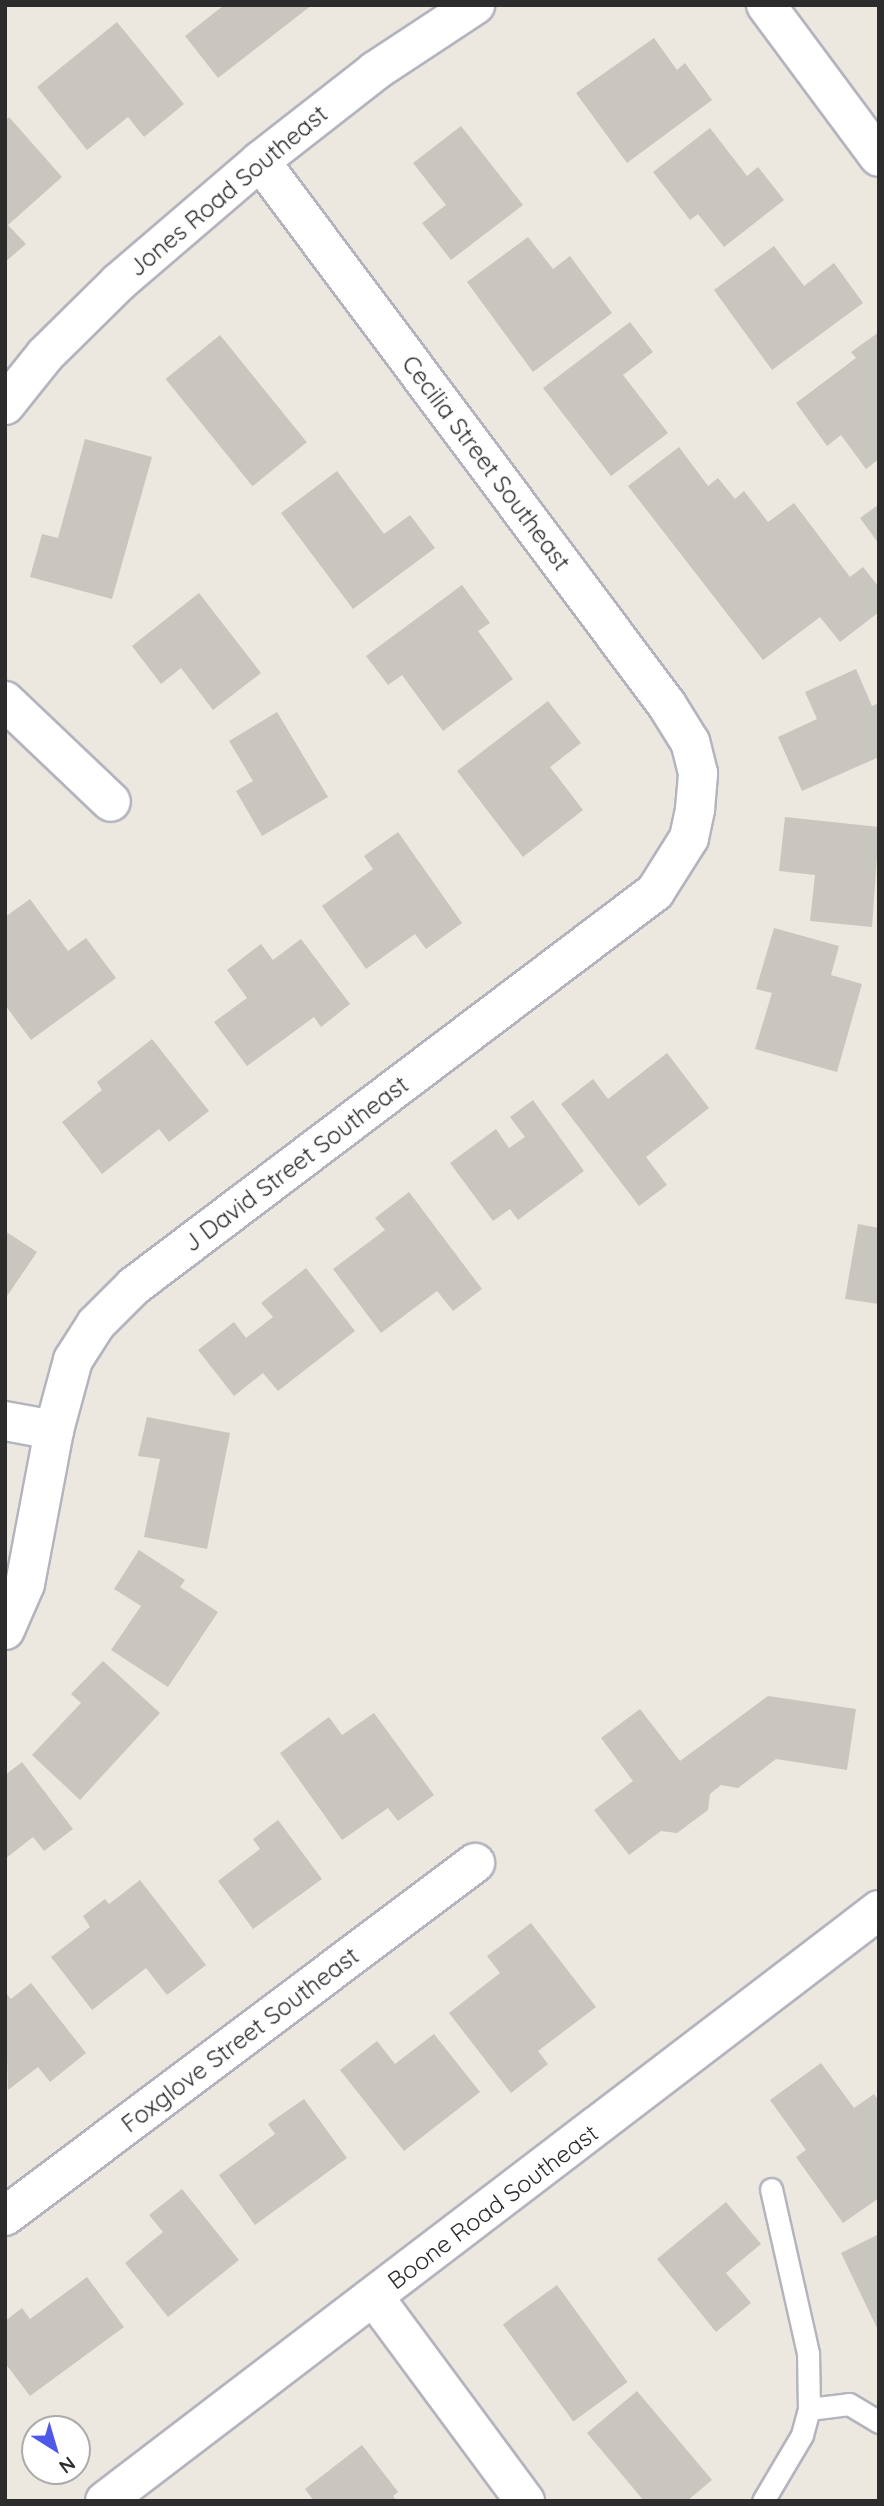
<!DOCTYPE html>
<style>
body{margin:0}
#map{position:relative;width:884px;height:2506px;overflow:hidden;background:#ece8df;font-family:Quicksand,sans-serif}
div>[style]{position:absolute}
[style*='--x']{left:calc(var(--x)*1px);top:calc(var(--y)*1px);width:calc(var(--w)*1px);rotate:calc(var(--a)*1deg)}
.building>*{inset:0;background:#c8c6be;transform-origin:0 0}
.roads{filter:drop-shadow(2px 0 #b3b4be) drop-shadow(-2px 0 #b3b4be) drop-shadow(0 2px #b3b4be) drop-shadow(0 -2px #b3b4be)}
.service>*{height:21px;margin:-10.5px;padding:0 10.5px;transform-origin:10.5px;border-radius:10.5px;background:#fff}
.minor>*{height:38px;margin:-19px;padding:0 19px;transform-origin:19px;border-radius:19px;background:#fff}
.tertiary>*{height:38px;margin:-19px;padding:0 19px;transform-origin:19px;border-radius:19px;background:#fff}
span{translate:-50% -50%;white-space:nowrap;text-align:center;line-height:1.15;-webkit-text-stroke:5px #fff;paint-order:stroke}
.street-label{font-size:24px;color:#2c2c2c}
.frame{position:absolute;inset:0;border:7px solid #2c2c2c;pointer-events:none}
.north{position:absolute;left:21px;top:2415px;width:70px;height:70px;box-sizing:border-box;background:#fff;border:2px solid #ababab;border-radius:50%;rotate:143deg;font-size:19px;font-weight:700;line-height:28px;text-align:center;color:#2c2c2c}
.north::after{content:'';display:block;margin:auto;width:24px;height:32px;background:#4e59ea;clip-path:polygon(50% 0,100% 100%,50% 72%,0 100%)}
</style>
<div id="map">
<div class="building">
<i style="clip-path:polygon(224px 5px,312px 5px,218px 78px,185px 36px)"></i>
<i style="clip-path:polygon(117px 22px,184px 104px,144px 137px,128px 117px,87px 150px,37px 87px)"></i>
<i style="clip-path:polygon(654px 38px,677px 70px,685px 63px,712px 100px,627px 163px,576px 93px)"></i>
<i style="clip-path:polygon(9px 117px,62px 177px,8px 225px,26px 244px,5px 262px,5px 121px)"></i>
<i style="clip-path:polygon(461px 126px,523px 205px,451px 260px,422px 223px,446px 205px,413px 163px)"></i>
<i style="clip-path:polygon(710px 128px,747px 176px,758px 167px,784px 200px,724px 247px,698px 214px,690px 220px,653px 172px)"></i>
<i style="clip-path:polygon(528px 237px,553px 269px,570px 256px,612px 313px,533px 372px,467px 282px)"></i>
<i style="clip-path:polygon(774px 246px,804px 286px,834px 263px,863px 303px,772px 370px,714px 290px)"></i>
<i style="clip-path:polygon(630px 322px,653px 352px,623px 375px,668px 433px,611px 476px,543px 388px)"></i>
<i style="clip-path:polygon(879px 332px,879px 459px,866px 469px,841px 435px,827px 446px,796px 403px,856px 358px,851px 352px)"></i>
<i style="left:220px;top:335px;width:138px;height:70px;rotate:51deg"></i>
<i style="clip-path:polygon(85px 439px,152px 457px,112px 599px,30px 577px,42px 534px,58px 538px)"></i>
<i style="clip-path:polygon(679px 447px,708px 486px,718px 478px,735px 499px,744px 491px,768px 522px,794px 503px,850px 577px,863px 567px,879px 587px,879px 612px,840px 642px,820px 617px,763px 660px,628px 486px)"></i>
<i style="clip-path:polygon(337px 471px,384px 534px,410px 515px,435px 548px,353px 609px,281px 513px)"></i>
<i style="clip-path:polygon(879px 498px,879px 544px,860px 518px,878px 505px)"></i>
<i style="clip-path:polygon(462px 585px,490px 623px,478px 631px,513px 679px,443px 731px,402px 675px,388px 685px,366px 656px)"></i>
<i style="clip-path:polygon(199px 593px,261px 673px,213px 710px,181px 668px,161px 684px,132px 646px)"></i>
<i style="clip-path:polygon(856px 669px,872px 706px,879px 703px,879px 757px,802px 791px,778px 737px,817px 719px,805px 692px)"></i>
<i style="clip-path:polygon(548px 701px,581px 743px,550px 767px,583px 810px,523px 857px,457px 771px)"></i>
<i style="clip-path:polygon(277px 712px,328px 797px,262px 836px,236px 791px,253px 781px,229px 741px)"></i>
<i style="clip-path:polygon(785px 817px,879px 827px,872px 927px,810px 921px,815px 875px,779px 871px)"></i>
<i style="clip-path:polygon(398px 832px,462px 923px,426px 949px,415px 934px,366px 969px,322px 906px,373px 869px,364px 856px)"></i>
<i style="clip-path:polygon(30px 899px,68px 951px,86px 938px,116px 978px,31px 1040px,5px 1005px,5px 917px)"></i>
<i style="clip-path:polygon(774px 928px,839px 946px,831px 975px,862px 984px,837px 1072px,755px 1049px,772px 993px,756px 989px)"></i>
<i style="clip-path:polygon(301px 939px,350px 1004px,321px 1027px,314px 1017px,247px 1066px,214px 1022px,247px 998px,227px 970px,261px 944px,273px 960px)"></i>
<i style="clip-path:polygon(152px 1039px,209px 1111px,169px 1142px,159px 1129px,102px 1174px,62px 1122px,102px 1090px,97px 1082px)"></i>
<i style="clip-path:polygon(667px 1053px,709px 1108px,646px 1157px,667px 1185px,639px 1206px,561px 1104px,593px 1079px,608px 1099px)"></i>
<i style="clip-path:polygon(533px 1100px,584px 1171px,518px 1220px,510px 1209px,493px 1221px,450px 1163px,496px 1129px,509px 1148px,525px 1137px,510px 1117px)"></i>
<i style="clip-path:polygon(409px 1192px,482px 1289px,453px 1311px,437px 1291px,381px 1333px,333px 1269px,385px 1230px,375px 1218px)"></i>
<i style="clip-path:polygon(858px 1224px,879px 1228px,879px 1304px,845px 1299px)"></i>
<i style="clip-path:polygon(5px 1231px,37px 1252px,5px 1299px)"></i>
<i style="clip-path:polygon(306px 1268px,355px 1331px,278px 1391px,263px 1373px,234px 1396px,198px 1350px,234px 1322px,246px 1338px,273px 1317px,261px 1303px)"></i>
<i style="clip-path:polygon(147px 1417px,230px 1433px,207px 1549px,144px 1537px,160px 1459px,138px 1456px)"></i>
<i style="clip-path:polygon(139px 1550px,185px 1580px,180px 1587px,218px 1612px,168px 1687px,111px 1650px,141px 1606px,114px 1589px)"></i>
<i style="clip-path:polygon(103px 1661px,160px 1713px,80px 1800px,32px 1755px,81px 1703px,71px 1694px)"></i>
<i style="clip-path:polygon(768px 1696px,856px 1709px,847px 1770px,776px 1759px,738px 1788px,721px 1785px,710px 1794px,708px 1810px,677px 1833px,661px 1831px,629px 1855px,594px 1810px,633px 1781px,601px 1738px,640px 1709px,680px 1761px)"></i>
<i style="clip-path:polygon(374px 1713px,434px 1795px,398px 1821px,388px 1808px,342px 1840px,280px 1753px,329px 1717px,342px 1735px)"></i>
<i style="clip-path:polygon(22px 1762px,73px 1829px,44px 1851px,33px 1837px,5px 1859px,5px 1775px)"></i>
<i style="clip-path:polygon(278px 1820px,322px 1879px,253px 1929px,218px 1881px,260px 1849px,253px 1839px)"></i>
<i style="clip-path:polygon(140px 1880px,206px 1965px,167px 1995px,146px 1968px,92px 2010px,51px 1957px,90px 1927px,83px 1916px,105px 1899px,109px 1904px)"></i>
<i style="clip-path:polygon(531px 1923px,596px 2007px,538px 2051px,548px 2064px,511px 2093px,449px 2013px,500px 1973px,487px 1956px)"></i>
<i style="clip-path:polygon(31px 1983px,86px 2053px,50px 2082px,38px 2067px,8px 2090px,5px 1992px,11px 1999px)"></i>
<i style="clip-path:polygon(434px 2034px,480px 2092px,404px 2151px,340px 2070px,377px 2041px,395px 2064px)"></i>
<i style="clip-path:polygon(821px 2063px,854px 2108px,874px 2094px,879px 2101px,879px 2198px,843px 2223px,796px 2157px,806px 2150px,770px 2100px)"></i>
<i style="clip-path:polygon(304px 2099px,347px 2158px,255px 2225px,219px 2175px,275px 2134px,268px 2124px)"></i>
<i style="clip-path:polygon(182px 2189px,239px 2260px,168px 2317px,125px 2263px,163px 2232px,149px 2215px)"></i>
<i style="clip-path:polygon(726px 2202px,761px 2244px,726px 2273px,751px 2303px,716px 2332px,657px 2259px)"></i>
<i style="clip-path:polygon(879px 2234px,879px 2332px,841px 2253px)"></i>
<i style="clip-path:polygon(87px 2277px,124px 2327px,30px 2396px,5px 2363px,5px 2321px,22px 2308px,30px 2319px)"></i>
<i style="left:557px;top:2285px;width:120px;height:67px;rotate:54deg"></i>
<i style="clip-path:polygon(637px 2391px,712px 2480px,687px 2501px,644px 2501px,587px 2433px)"></i>
<i style="clip-path:polygon(362px 2445px,398px 2492px,393px 2496px,397px 2501px,314px 2501px,305px 2489px)"></i>
</div>
<div class="roads">
<div class="service">
<i style="--x:809;--y:2409;--w:40;--a:-7.1"></i>
<i style="--x:849;--y:2404;--w:35;--a:31"></i>
<i style="--x:763;--y:2501;--w:77;--a:-59.4"></i>
<i style="--x:802;--y:2435;--w:27;--a:-75"></i>
<i style="--x:809;--y:2409;--w:56;--a:-91"></i>
<i style="--x:808;--y:2353;--w:168;--a:-102.7"></i>
</div>
<div class="minor">
<i style="--x:766;--y:5;--w:189;--a:53.4"></i>
<i style="--x:5;--y:405;--w:64;--a:-51.3"></i>
<i style="--x:45;--y:355;--w:104;--a:-44.6"></i>
<i style="--x:119;--y:282;--w:186;--a:-40.6"></i>
<i style="--x:260;--y:161;--w:146;--a:-38"></i>
<i style="--x:375;--y:71;--w:120;--a:-33.4"></i>
<i style="--x:5;--y:701;--w:146;--a:43.6"></i>
<i style="--x:5;--y:1421;--w:50;--a:10.4"></i>
<i style="--x:5;--y:1630;--w:50;--a:-66.5"></i>
<i style="--x:25;--y:1584;--w:157;--a:-79.3"></i>
<i style="--x:54;--y:1430;--w:73;--a:-74.8"></i>
<i style="--x:73;--y:1360;--w:43;--a:-57.4"></i>
<i style="--x:96;--y:1324;--w:54;--a:-45"></i>
<i style="--x:134;--y:1286;--w:653;--a:-37.1"></i>
<i style="--x:655;--y:892;--w:64;--a:-57.8"></i>
<i style="--x:689;--y:838;--w:30;--a:-78"></i>
<i style="--x:695;--y:809;--w:36;--a:-85"></i>
<i style="--x:698;--y:773;--w:32;--a:-104"></i>
<i style="--x:690;--y:742;--w:44;--a:-121.9"></i>
<i style="--x:667;--y:705;--w:679;--a:-126.8"></i>
<i style="--x:5;--y:2216;--w:588;--a:-36.91"></i>
<i style="--x:374;--y:2297;--w:254;--a:53.5"></i>
</div>
<div class="tertiary">
<i style="--x:105;--y:2501;--w:974;--a:-37.36"></i>
</div>
</div>
<div class="street-label">
<span style="left:228px;top:191px;rotate:-40deg">Jones Road Southeast</span>
<span style="left:486px;top:463px;rotate:53deg">Cecilia Street Southeast</span>
<span style="left:296px;top:1164px;rotate:-37deg">J David Street Southeast</span>
<span style="left:240px;top:2040px;rotate:-37deg">Foxglove Street Southeast</span>
<span style="left:493px;top:2207px;rotate:-37deg">Boone Road Southeast</span>
</div>
<div class="frame"></div>
<div class="north">N</div>
</div>
